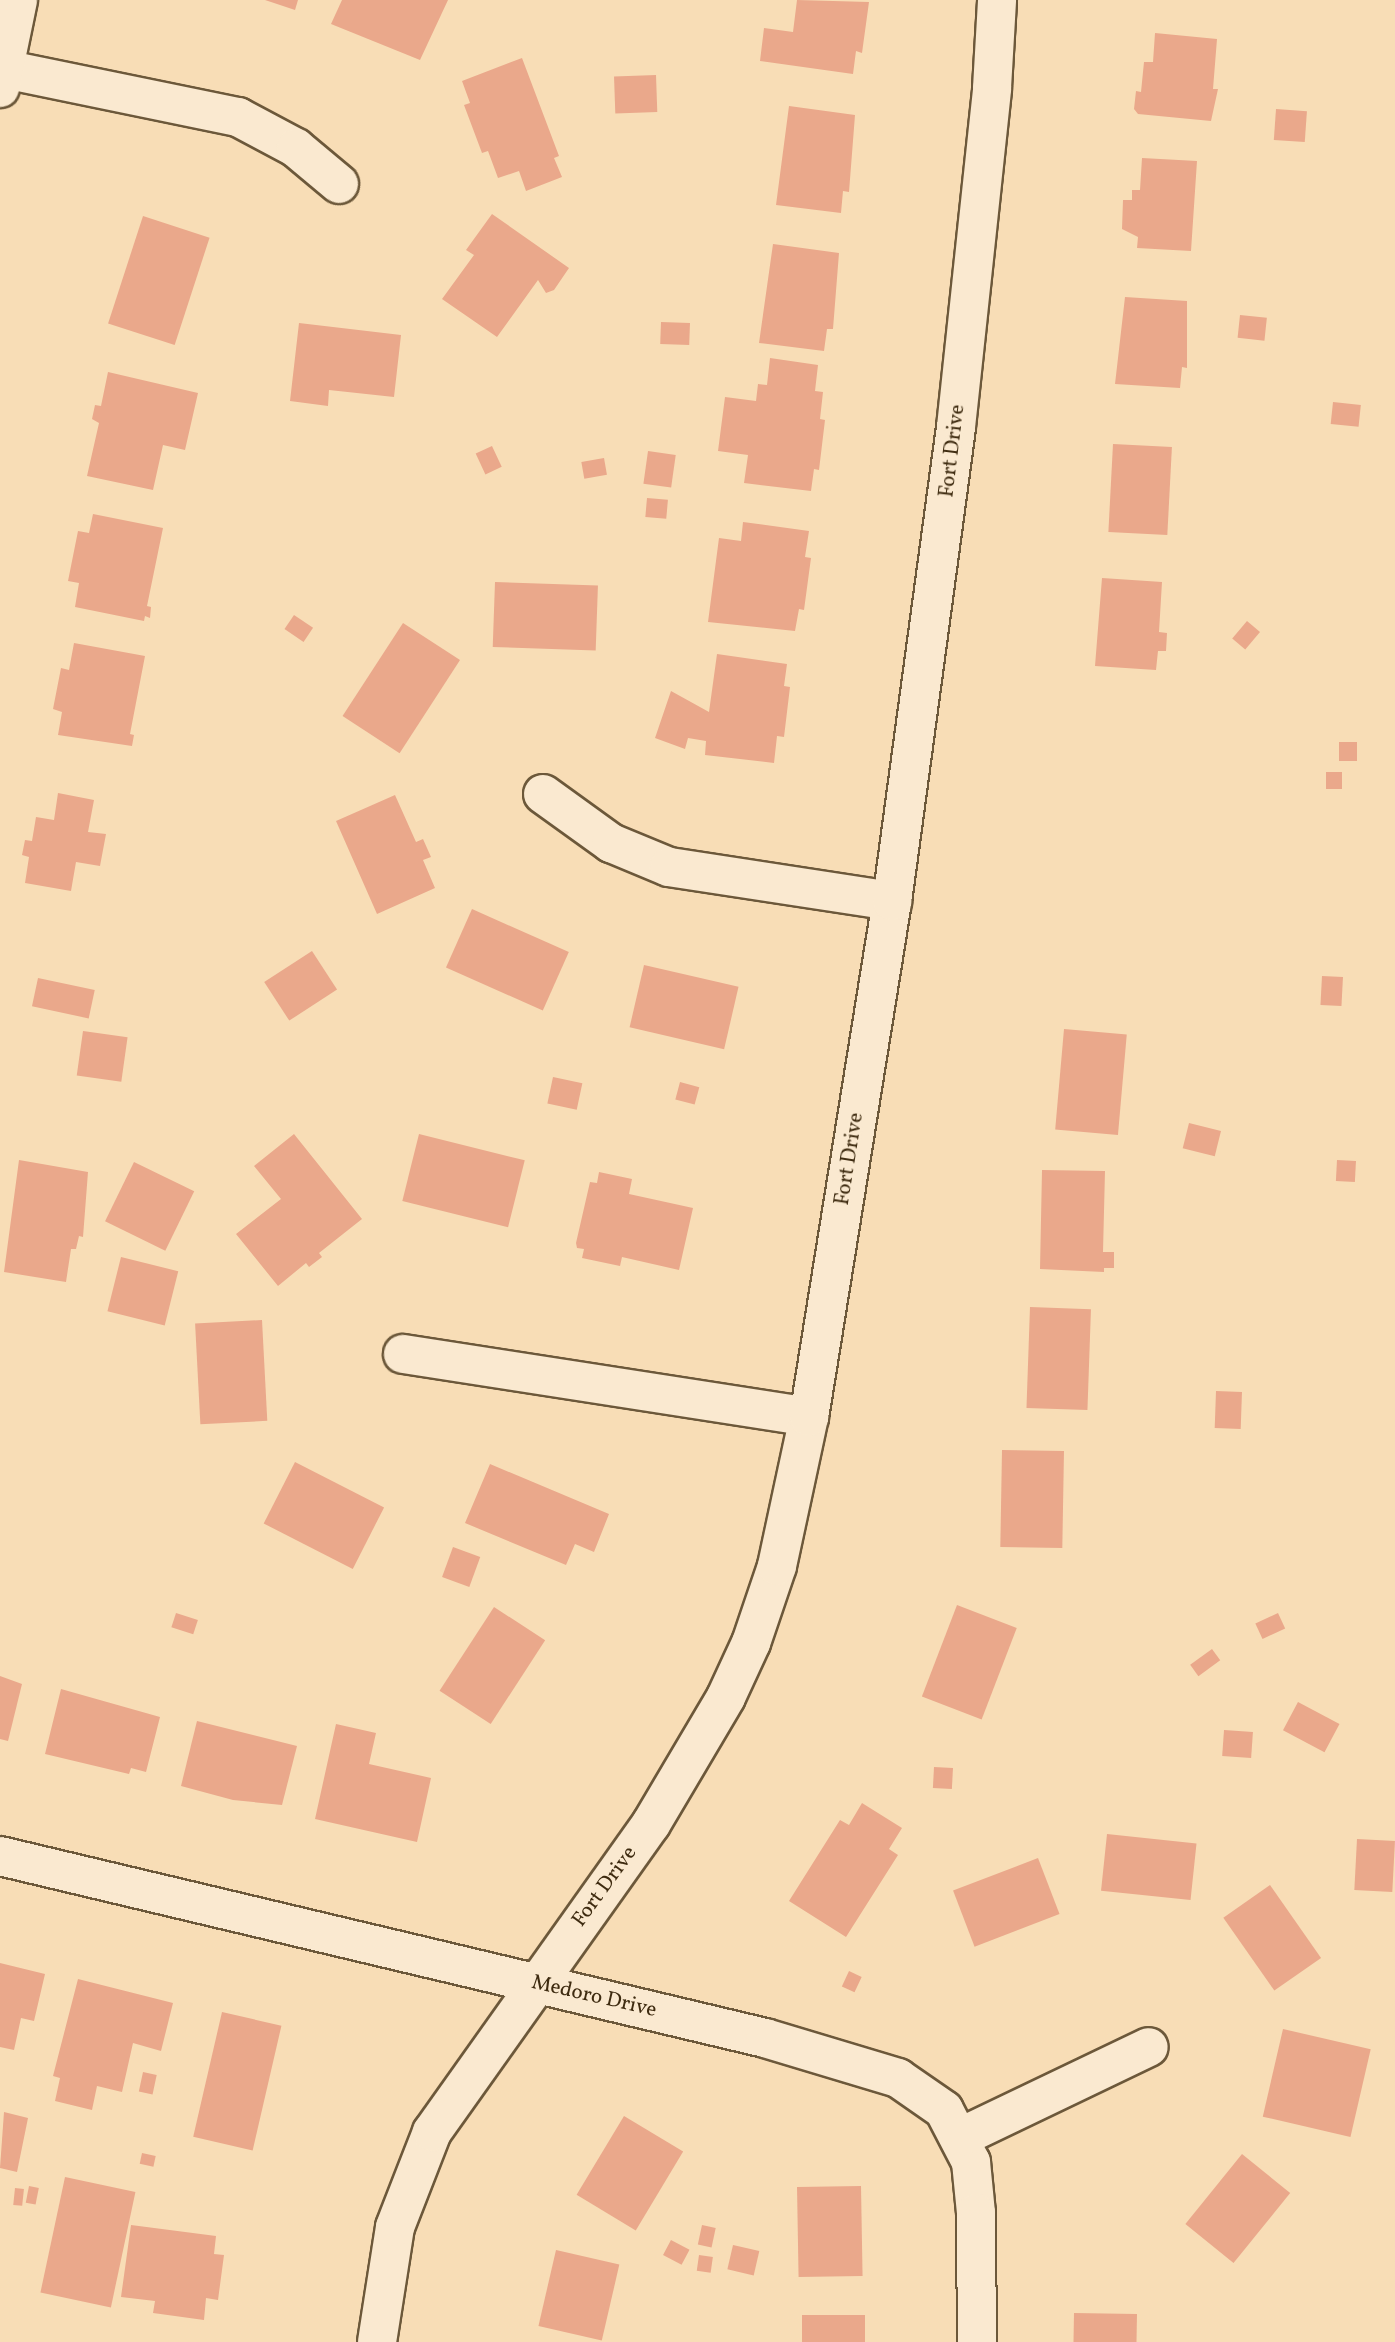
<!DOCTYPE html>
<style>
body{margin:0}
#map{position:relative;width:1395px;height:2342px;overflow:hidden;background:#f8ddb6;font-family:Vollkorn,serif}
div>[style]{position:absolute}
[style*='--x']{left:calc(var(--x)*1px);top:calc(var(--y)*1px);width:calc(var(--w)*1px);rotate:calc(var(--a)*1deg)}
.building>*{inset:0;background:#eaa88b;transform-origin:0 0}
.roads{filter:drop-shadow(2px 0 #6c583a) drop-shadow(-2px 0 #6c583a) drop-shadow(0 2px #6c583a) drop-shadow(0 -2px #6c583a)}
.minor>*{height:38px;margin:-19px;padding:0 19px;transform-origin:19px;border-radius:19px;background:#fae9d0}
.tertiary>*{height:38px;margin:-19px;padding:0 19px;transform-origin:19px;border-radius:19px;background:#fae9d0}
span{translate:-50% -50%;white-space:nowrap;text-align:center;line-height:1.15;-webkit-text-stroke:5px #fae9d0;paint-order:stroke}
.street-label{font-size:21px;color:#3e2b10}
</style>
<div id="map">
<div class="building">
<i style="clip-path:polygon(265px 0,298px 0,295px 10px)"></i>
<i style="clip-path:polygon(342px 0,448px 0,420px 60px,331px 24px)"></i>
<i style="clip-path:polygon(797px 0,869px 2px,862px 53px,856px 51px,853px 74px,760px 61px,764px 28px,793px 32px)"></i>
<i style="clip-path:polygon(1155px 33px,1217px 39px,1213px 89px,1218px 89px,1211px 121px,1138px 114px,1134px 109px,1136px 91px,1141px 92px,1144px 62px,1153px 62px)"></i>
<i style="clip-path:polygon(522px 58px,559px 156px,554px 158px,562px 177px,526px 191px,519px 171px,498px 178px,488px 151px,482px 153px,464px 105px,470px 103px,462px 81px)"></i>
<i style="left:656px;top:75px;width:37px;height:42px;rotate:88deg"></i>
<i style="clip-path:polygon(789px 106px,855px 115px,849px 192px,843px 191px,841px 213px,776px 205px)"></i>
<i style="left:1276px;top:109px;width:31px;height:31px;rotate:4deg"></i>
<i style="clip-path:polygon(1142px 158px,1197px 161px,1191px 251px,1137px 248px,1138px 237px,1122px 229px,1123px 200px,1132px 200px,1132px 190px,1140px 190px)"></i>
<i style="clip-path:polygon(492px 214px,569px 268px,554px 290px,546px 293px,538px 280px,497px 337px,442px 299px,474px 255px,466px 250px)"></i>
<i style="left:143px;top:216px;width:70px;height:113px;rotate:18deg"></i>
<i style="clip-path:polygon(773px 244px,839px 253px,833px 329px,827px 329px,824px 351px,759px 343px)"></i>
<i style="clip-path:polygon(1125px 297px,1187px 301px,1187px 368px,1182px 367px,1180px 388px,1115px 384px)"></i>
<i style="left:1240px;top:315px;width:27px;height:23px;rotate:6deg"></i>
<i style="left:661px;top:322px;width:29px;height:22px;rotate:2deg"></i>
<i style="clip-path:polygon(299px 323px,401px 335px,394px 397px,329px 390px,328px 406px,290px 401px)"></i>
<i style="clip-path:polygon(770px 358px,818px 365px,815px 391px,823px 392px,820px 419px,825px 420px,819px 470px,814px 469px,811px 491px,744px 483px,748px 455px,718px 451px,725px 397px,756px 401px,758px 384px,767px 385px)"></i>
<i style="clip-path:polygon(108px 372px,198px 393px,185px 450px,163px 445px,153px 490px,87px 476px,99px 423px,92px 419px,95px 405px,101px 406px)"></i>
<i style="left:1333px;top:402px;width:28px;height:22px;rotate:6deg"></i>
<i style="left:1113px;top:444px;width:59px;height:88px;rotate:3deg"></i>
<i style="left:492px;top:446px;width:23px;height:18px;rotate:65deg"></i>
<i style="left:648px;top:451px;width:28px;height:33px;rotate:8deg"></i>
<i style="left:604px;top:458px;width:17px;height:23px;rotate:80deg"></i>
<i style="left:647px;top:498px;width:21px;height:19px;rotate:5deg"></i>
<i style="clip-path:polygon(93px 514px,163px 528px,147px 606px,151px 607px,150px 618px,145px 616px,144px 621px,75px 607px,79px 583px,68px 581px,78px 531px,89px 533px)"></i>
<i style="clip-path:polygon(743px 522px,809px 531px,805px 557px,811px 558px,804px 610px,799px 609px,795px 631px,708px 622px,719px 538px,741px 541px)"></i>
<i style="clip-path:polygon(1102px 578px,1162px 582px,1159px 632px,1167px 633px,1166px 651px,1158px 651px,1156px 670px,1095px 666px)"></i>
<i style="left:495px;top:582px;width:103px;height:65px;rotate:2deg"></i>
<i style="left:294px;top:615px;width:23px;height:17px;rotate:34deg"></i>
<i style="left:1247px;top:621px;width:17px;height:23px;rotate:40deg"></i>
<i style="left:403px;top:623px;width:68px;height:111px;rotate:33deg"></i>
<i style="clip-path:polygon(74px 643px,145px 656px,130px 734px,134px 735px,132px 746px,58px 735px,62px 712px,53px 709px,61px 668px,69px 670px)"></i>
<i style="clip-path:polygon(717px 654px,787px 664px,784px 686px,790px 687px,784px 737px,777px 736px,774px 763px,705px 755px,706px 741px,688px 738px,685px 749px,655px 738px,671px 691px,709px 712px)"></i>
<i style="left:1339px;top:742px;width:18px;height:19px"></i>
<i style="left:1326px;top:772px;width:16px;height:17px"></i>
<i style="clip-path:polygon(58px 793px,94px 800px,88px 832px,106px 834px,100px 866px,76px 862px,71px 891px,25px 883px,29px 857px,22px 855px,25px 840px,32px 841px,36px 817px,54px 820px)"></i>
<i style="clip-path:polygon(395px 795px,416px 842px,423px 839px,431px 857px,423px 860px,435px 888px,377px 914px,336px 821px)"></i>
<i style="left:472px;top:909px;width:106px;height:64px;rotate:24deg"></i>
<i style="left:312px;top:951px;width:46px;height:57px;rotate:57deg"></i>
<i style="left:644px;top:965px;width:97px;height:64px;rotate:13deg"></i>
<i style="left:1322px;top:976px;width:21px;height:29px;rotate:3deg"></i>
<i style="left:38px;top:978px;width:58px;height:29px;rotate:12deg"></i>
<i style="left:1064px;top:1029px;width:63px;height:101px;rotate:5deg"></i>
<i style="left:83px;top:1031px;width:45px;height:45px;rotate:8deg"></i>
<i style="left:553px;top:1077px;width:30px;height:27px;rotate:12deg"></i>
<i style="left:680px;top:1082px;width:20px;height:18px;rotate:15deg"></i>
<i style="left:1189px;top:1123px;width:33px;height:26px;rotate:14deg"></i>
<i style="clip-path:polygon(294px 1134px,362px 1219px,319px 1253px,322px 1257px,309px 1267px,306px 1263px,278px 1286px,236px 1234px,281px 1199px,254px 1166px)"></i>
<i style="left:419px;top:1134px;width:109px;height:69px;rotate:14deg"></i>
<i style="clip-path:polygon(19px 1160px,88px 1172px,83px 1237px,79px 1236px,76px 1249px,71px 1249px,66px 1282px,4px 1272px)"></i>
<i style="left:1337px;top:1160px;width:19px;height:21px;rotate:3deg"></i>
<i style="left:134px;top:1162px;width:67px;height:66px;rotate:26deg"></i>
<i style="clip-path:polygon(1042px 1170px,1105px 1171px,1103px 1252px,1114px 1252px,1114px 1268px,1104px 1268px,1104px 1272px,1040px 1269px)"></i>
<i style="clip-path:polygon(599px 1172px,632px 1179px,629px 1194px,693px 1208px,679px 1270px,622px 1257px,620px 1266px,582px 1258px,584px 1249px,577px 1248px,576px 1243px,590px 1182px,597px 1183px)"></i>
<i style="left:121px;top:1257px;width:59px;height:56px;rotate:14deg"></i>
<i style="left:1030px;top:1307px;width:61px;height:101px;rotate:2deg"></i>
<i style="left:262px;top:1320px;width:101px;height:67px;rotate:87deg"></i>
<i style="left:1216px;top:1391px;width:26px;height:37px;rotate:2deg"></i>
<i style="left:1002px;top:1450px;width:62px;height:97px;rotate:1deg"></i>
<i style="left:295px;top:1462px;width:100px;height:69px;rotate:27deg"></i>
<i style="clip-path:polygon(490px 1464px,609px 1514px,594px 1552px,575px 1544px,566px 1565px,465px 1523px)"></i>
<i style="left:453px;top:1547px;width:29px;height:32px;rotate:20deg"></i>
<i style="left:957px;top:1605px;width:64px;height:98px;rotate:21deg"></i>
<i style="left:494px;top:1607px;width:61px;height:100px;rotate:33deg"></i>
<i style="left:176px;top:1613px;width:23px;height:15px;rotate:18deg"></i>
<i style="left:1278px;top:1613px;width:17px;height:25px;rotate:65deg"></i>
<i style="left:1212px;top:1649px;width:14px;height:27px;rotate:54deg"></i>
<i style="clip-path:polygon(0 1676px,22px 1684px,8px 1741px,0 1739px)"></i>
<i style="clip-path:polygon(61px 1689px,160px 1717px,146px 1772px,131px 1768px,129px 1774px,45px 1754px)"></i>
<i style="left:1298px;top:1702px;width:47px;height:32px;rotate:28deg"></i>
<i style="clip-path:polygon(197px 1721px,297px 1746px,282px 1805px,233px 1800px,181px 1786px)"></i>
<i style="clip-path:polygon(336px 1724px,376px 1733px,369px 1764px,431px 1778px,417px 1842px,315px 1819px)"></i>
<i style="left:1224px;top:1730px;width:29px;height:26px;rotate:4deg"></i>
<i style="left:934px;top:1767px;width:19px;height:21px;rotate:3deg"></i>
<i style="clip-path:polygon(862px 1803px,902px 1828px,889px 1849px,898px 1855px,846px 1937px,789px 1901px,840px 1820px,849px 1825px)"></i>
<i style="left:1107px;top:1834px;width:90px;height:57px;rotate:6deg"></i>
<i style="left:1357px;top:1839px;width:38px;height:51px;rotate:3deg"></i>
<i style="left:1038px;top:1858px;width:60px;height:91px;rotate:69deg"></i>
<i style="left:1270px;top:1885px;width:89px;height:57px;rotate:55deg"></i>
<i style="clip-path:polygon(0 1963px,45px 1974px,34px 2021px,21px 2018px,14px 2050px,0 2047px)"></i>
<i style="left:849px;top:1971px;width:14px;height:17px;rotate:25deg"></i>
<i style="clip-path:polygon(78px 1979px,173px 2003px,161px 2051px,133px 2043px,122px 2092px,97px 2086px,92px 2110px,55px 2101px,60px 2078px,53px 2076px)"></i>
<i style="left:222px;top:2012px;width:61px;height:128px;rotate:13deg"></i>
<i style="left:1283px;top:2029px;width:90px;height:90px;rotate:13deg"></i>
<i style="left:143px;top:2072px;width:14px;height:20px;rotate:12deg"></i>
<i style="clip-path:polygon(4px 2112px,28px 2118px,17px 2172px,0 2168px)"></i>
<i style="left:624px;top:2116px;width:69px;height:92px;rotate:31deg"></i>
<i style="left:142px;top:2153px;width:14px;height:11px;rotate:12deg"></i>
<i style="left:1242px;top:2154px;width:62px;height:90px;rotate:39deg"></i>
<i style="left:65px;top:2177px;width:72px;height:118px;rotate:12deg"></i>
<i style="left:29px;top:2186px;width:10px;height:17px;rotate:11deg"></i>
<i style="left:861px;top:2186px;width:90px;height:64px;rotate:89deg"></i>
<i style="left:15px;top:2188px;width:9px;height:17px;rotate:6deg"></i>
<i style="clip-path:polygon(131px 2225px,216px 2236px,214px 2254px,224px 2255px,218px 2300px,206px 2298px,204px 2320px,153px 2313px,155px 2301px,121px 2297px)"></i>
<i style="left:702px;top:2225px;width:14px;height:20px;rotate:12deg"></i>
<i style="left:671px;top:2240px;width:21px;height:17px;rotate:28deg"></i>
<i style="left:733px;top:2245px;width:27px;height:25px;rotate:13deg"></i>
<i style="left:556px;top:2250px;width:65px;height:78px;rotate:13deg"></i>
<i style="left:699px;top:2255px;width:14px;height:16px;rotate:8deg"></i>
<i style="left:1074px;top:2313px;width:63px;height:29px;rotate:1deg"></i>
<i style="left:802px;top:2315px;width:63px;height:27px"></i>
</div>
<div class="roads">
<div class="minor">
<i style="--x:4;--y:69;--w:239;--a:11.6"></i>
<i style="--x:238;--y:117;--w:66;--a:28.1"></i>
<i style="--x:296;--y:148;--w:56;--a:39.9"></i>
<i style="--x:543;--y:794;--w:84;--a:35.8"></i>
<i style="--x:611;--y:843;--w:63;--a:22.5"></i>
<i style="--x:669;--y:867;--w:226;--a:8.7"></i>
<i style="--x:403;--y:1354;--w:411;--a:8.8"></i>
<i style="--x:0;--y:1856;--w:786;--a:13.38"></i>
<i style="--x:765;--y:2038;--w:139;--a:16.7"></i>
<i style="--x:898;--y:2078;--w:56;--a:34.8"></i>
<i style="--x:944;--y:2110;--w:59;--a:62.6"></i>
<i style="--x:971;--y:2162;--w:51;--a:84.4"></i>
<i style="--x:976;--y:2213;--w:129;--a:89.6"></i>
<i style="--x:961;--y:2137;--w:208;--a:-25.6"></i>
<i style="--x:377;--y:2342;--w:116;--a:-81.1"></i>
<i style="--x:395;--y:2227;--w:102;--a:-68.7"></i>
<i style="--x:432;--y:2132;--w:378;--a:-54.6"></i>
<i style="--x:651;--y:1824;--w:147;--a:-59.4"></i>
<i style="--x:726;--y:1697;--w:60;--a:-65.2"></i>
<i style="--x:751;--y:1643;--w:81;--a:-71.3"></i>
<i style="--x:777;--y:1566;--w:152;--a:-77.9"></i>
<i style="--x:809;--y:1417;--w:523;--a:-80.86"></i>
<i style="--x:892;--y:901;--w:478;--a:-82.3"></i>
<i style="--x:956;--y:427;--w:341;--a:-83.9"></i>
<i style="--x:992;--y:88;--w:88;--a:-86.7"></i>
</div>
<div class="tertiary">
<i style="--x:0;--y:88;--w:90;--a:-78.4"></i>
</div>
</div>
<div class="street-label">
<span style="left:953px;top:451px;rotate:-83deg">Fort Drive</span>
<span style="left:850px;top:1159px;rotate:-81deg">Fort Drive</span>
<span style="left:605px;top:1887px;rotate:-54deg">Fort Drive</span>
<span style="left:594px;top:1997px;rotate:13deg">Medoro Drive</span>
</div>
</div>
